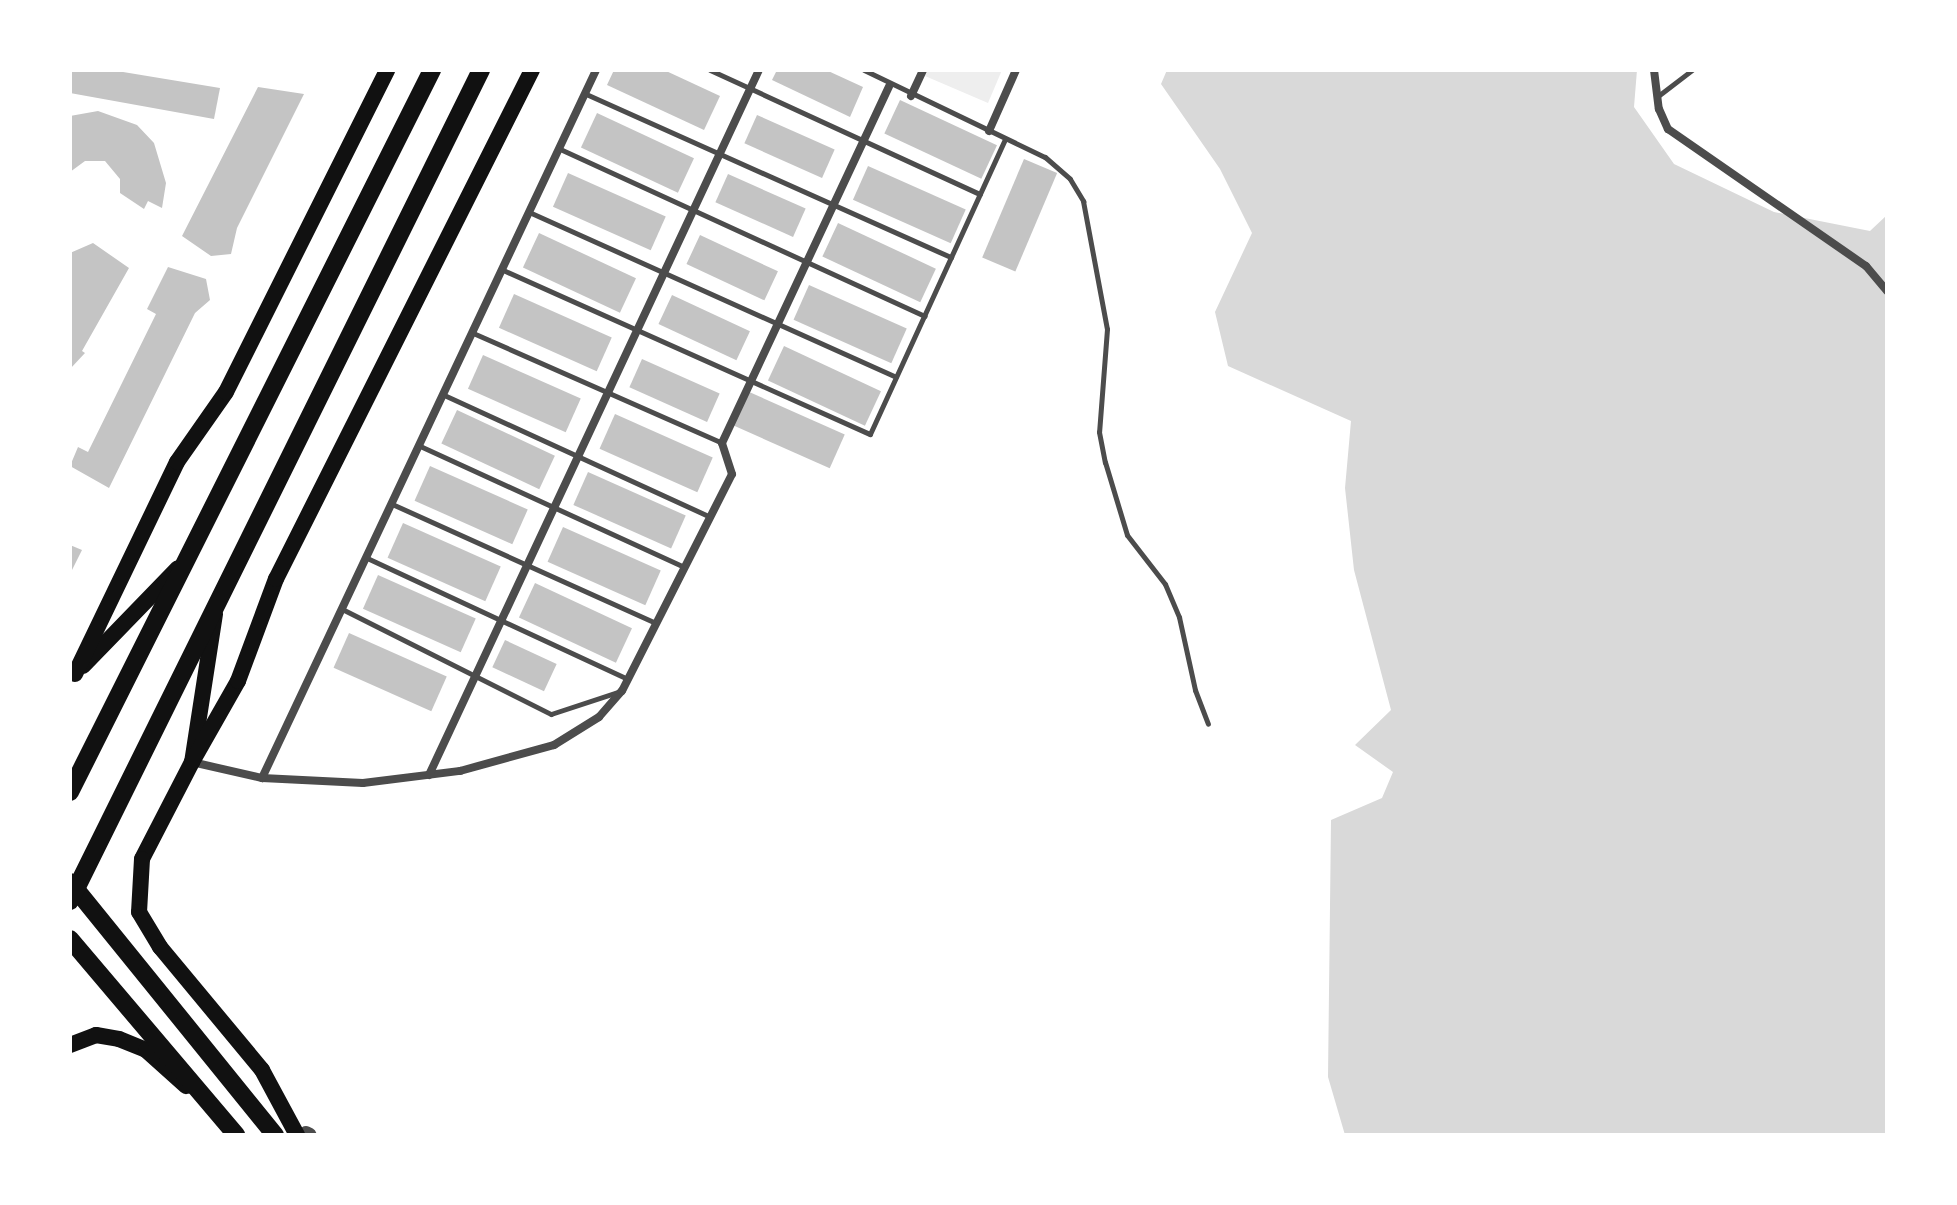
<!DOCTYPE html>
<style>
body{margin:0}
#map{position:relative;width:1957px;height:1205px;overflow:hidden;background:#fff;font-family:Inter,sans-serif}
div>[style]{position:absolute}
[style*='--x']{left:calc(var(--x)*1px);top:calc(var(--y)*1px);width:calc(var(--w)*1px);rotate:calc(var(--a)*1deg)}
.green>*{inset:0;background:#eee}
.water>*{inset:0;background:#d9d9d9}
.building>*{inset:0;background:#c4c4c4;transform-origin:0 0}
.service>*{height:5px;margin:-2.5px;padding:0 2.5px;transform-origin:2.5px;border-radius:2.5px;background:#4c4c4c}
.minor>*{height:8px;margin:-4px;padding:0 4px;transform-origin:4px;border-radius:4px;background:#4c4c4c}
.tertiary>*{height:14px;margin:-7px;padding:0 7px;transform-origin:7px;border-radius:7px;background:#4c4c4c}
.secondary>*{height:16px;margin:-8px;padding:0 8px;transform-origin:8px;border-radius:8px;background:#111}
.primary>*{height:18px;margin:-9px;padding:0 9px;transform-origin:9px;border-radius:9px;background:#111}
span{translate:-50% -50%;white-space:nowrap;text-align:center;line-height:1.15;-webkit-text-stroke:8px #fff;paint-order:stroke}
.frame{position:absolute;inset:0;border:72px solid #fff;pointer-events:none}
</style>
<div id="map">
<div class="green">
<i style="clip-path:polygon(928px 70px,1002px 70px,988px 103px,925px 76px)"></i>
</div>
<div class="water">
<i style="clip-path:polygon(1167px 70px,1637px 70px,1634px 107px,1674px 164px,1774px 212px,1870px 231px,1887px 215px,1887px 1135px,1345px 1135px,1328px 1077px,1331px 820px,1382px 798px,1393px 772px,1355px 745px,1391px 710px,1354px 570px,1345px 488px,1351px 421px,1228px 366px,1215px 312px,1252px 233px,1220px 169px,1161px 84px)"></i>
</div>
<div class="building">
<i style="clip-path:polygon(70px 70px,111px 70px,220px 88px,214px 119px,70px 93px)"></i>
<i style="clip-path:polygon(614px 70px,664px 70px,720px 96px,704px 130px,607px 85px)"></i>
<i style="clip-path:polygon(777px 70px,826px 70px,863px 87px,850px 117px,772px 80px)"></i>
<i style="clip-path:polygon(258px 87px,304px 94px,237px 228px,231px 254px,211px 256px,182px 236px)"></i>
<i style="left:900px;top:100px;width:107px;height:37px;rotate:25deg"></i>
<i style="clip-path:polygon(98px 111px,137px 125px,154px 143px,166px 183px,162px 208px,148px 201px,144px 209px,120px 193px,120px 179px,105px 161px,85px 161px,70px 172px,70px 116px)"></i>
<i style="left:597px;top:113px;width:107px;height:38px;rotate:25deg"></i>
<i style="left:757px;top:115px;width:85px;height:31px;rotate:24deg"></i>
<i style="left:1024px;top:159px;width:36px;height:107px;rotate:23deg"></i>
<i style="left:868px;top:166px;width:107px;height:37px;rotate:24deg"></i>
<i style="left:568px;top:173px;width:107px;height:37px;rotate:24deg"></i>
<i style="left:728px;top:174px;width:85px;height:31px;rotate:24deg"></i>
<i style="left:838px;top:223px;width:108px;height:37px;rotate:25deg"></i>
<i style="left:539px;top:233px;width:107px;height:38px;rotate:25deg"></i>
<i style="left:700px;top:235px;width:86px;height:32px;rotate:25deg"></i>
<i style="clip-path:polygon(93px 243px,129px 268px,82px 351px,85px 353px,70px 369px,70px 253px)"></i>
<i style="clip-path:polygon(168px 267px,206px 279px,210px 300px,195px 313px,109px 488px,70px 466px,78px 447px,88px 452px,156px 314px,147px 309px)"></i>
<i style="left:809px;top:285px;width:107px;height:38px;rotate:24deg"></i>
<i style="left:514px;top:294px;width:107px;height:37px;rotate:24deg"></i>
<i style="left:672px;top:295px;width:86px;height:32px;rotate:25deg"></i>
<i style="left:784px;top:346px;width:107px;height:38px;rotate:25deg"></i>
<i style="left:483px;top:355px;width:107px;height:37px;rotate:24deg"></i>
<i style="left:642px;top:359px;width:85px;height:31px;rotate:24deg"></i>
<i style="left:747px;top:391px;width:107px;height:37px;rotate:24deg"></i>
<i style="left:457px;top:410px;width:108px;height:37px;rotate:25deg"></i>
<i style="left:615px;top:414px;width:107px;height:38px;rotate:24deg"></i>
<i style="left:430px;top:466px;width:107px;height:38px;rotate:24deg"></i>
<i style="left:588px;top:472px;width:107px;height:36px;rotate:24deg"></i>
<i style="left:403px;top:523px;width:107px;height:38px;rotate:24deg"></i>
<i style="left:563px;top:527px;width:107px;height:38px;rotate:24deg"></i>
<i style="clip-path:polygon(70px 545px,82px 550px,70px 574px)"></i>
<i style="left:378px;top:575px;width:107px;height:37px;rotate:24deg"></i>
<i style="left:535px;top:583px;width:107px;height:38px;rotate:25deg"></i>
<i style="left:349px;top:633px;width:107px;height:38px;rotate:24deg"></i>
<i style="left:505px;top:640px;width:57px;height:30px;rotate:25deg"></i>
</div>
<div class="service">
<i style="--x:710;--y:70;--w:297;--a:24.7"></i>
<i style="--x:864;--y:70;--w:201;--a:25.7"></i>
<i style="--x:1045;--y:157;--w:33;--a:41"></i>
<i style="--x:1070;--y:179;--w:26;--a:59"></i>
<i style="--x:1083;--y:201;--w:130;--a:79.4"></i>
<i style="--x:1107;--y:329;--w:103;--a:94.4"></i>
<i style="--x:1099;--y:432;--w:31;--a:79"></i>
<i style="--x:1105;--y:462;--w:76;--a:73.2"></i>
<i style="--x:1127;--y:535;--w:62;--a:52.2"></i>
<i style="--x:1165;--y:584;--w:36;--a:67"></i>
<i style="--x:1179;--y:617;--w:75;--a:77.6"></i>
<i style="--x:1195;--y:690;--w:36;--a:69"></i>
<i style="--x:586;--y:94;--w:400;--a:24.1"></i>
<i style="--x:1658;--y:96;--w:43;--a:-37.4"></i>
<i style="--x:560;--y:149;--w:401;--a:24.6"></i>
<i style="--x:529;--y:212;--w:402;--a:24.2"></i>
<i style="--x:503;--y:270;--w:402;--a:24.1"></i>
<i style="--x:870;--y:434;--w:324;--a:-65.4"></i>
<i style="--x:473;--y:333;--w:272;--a:23.8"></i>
<i style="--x:444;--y:395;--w:293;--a:24.6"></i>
<i style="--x:420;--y:446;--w:290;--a:24.6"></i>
<i style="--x:392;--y:504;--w:290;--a:24.3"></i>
<i style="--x:367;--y:558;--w:288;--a:24.9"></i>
<i style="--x:342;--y:609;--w:234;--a:26.7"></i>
<i style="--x:551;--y:714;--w:74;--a:-18.2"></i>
</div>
<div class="minor">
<i style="--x:1654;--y:70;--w:39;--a:83"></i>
<i style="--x:1659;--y:109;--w:22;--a:66"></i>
<i style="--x:1668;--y:129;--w:241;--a:34.7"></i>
<i style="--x:1866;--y:266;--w:33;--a:50"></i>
<i style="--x:911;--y:96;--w:29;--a:-65"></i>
<i style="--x:989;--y:131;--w:67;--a:-66.1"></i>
<i style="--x:192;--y:762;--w:72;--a:12.9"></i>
<i style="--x:262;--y:778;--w:101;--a:2.8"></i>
<i style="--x:363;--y:783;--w:98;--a:-7.1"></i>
<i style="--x:460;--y:771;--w:98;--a:-15.5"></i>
<i style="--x:554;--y:745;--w:53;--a:-31.9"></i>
<i style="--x:599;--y:717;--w:35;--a:-49"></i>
<i style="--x:622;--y:691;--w:243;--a:-63.1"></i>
<i style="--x:732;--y:474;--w:33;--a:-108"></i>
<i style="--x:722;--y:443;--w:394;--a:-64.9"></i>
<i style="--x:429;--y:775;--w:778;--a:-64.92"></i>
<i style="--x:262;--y:778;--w:783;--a:-64.74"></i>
</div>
<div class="tertiary">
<i style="--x:306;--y:1133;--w:4;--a:27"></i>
</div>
<div class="secondary">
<i style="--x:215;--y:614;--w:150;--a:98.8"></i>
<i style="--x:192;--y:762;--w:109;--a:117.3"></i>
<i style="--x:142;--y:859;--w:53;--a:93.2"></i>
<i style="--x:139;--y:912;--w:41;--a:59"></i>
<i style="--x:160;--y:947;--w:160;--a:50.3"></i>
<i style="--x:262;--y:1070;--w:74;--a:61.7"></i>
<i style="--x:83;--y:666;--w:136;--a:-45.9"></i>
<i style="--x:75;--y:674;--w:235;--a:-64.3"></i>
<i style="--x:177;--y:462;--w:85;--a:-55"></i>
<i style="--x:226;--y:392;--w:360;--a:-63.4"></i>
<i style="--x:192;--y:762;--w:93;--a:-60.4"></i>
<i style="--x:238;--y:681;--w:109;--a:-69.6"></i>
<i style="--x:276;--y:579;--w:570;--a:-63.3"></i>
<i style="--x:70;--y:1045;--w:28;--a:-21"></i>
<i style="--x:96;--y:1035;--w:23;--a:10"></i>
<i style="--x:119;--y:1039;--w:29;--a:22"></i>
<i style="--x:146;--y:1050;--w:54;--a:42"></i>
</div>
<div class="primary">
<i style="--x:70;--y:792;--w:808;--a:-63.37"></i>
<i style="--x:70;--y:882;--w:326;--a:51"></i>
<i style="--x:70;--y:901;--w:927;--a:-63.68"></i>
<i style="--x:70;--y:939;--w:257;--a:49.7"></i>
</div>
<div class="frame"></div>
</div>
